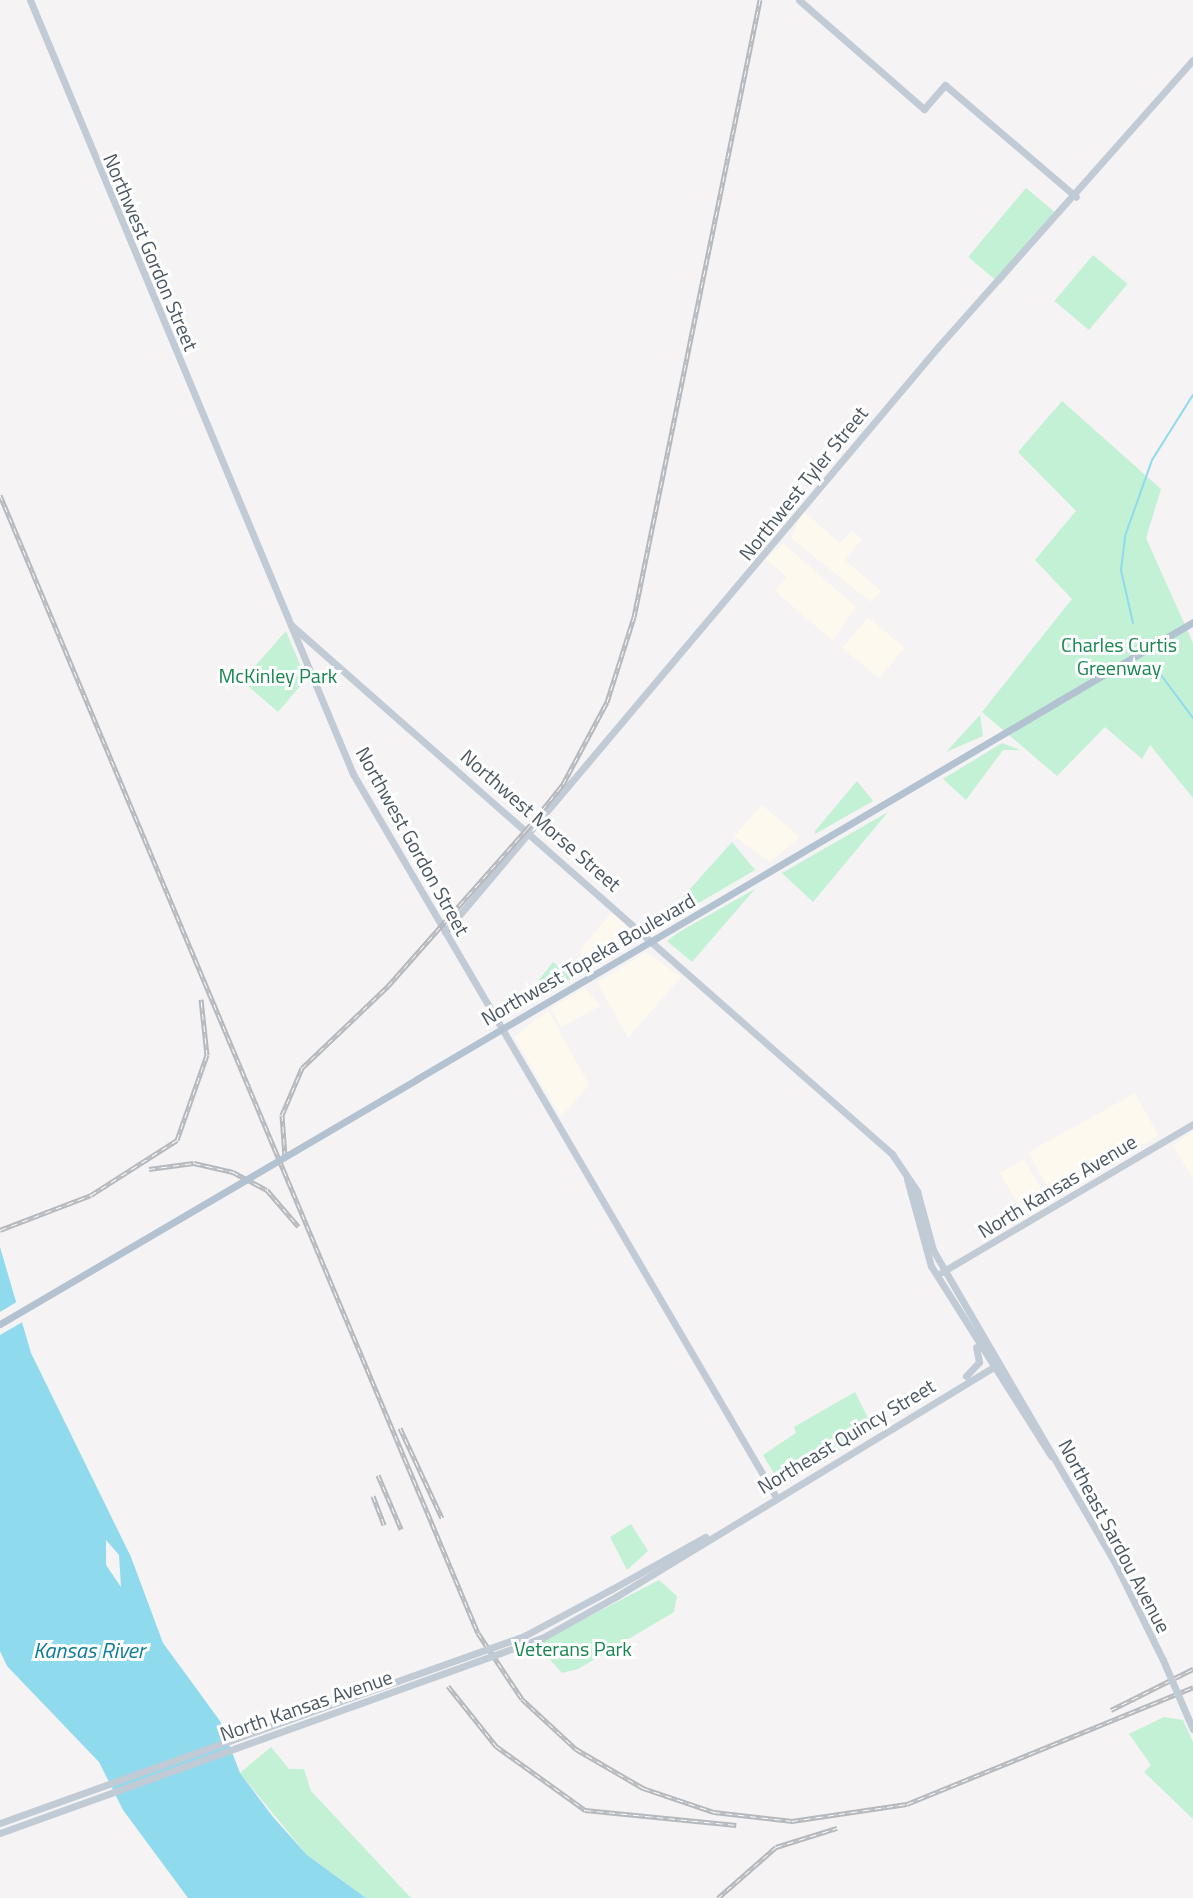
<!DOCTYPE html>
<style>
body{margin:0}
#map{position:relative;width:1193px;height:1898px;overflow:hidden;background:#f5f3f3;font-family:"Titillium Web",sans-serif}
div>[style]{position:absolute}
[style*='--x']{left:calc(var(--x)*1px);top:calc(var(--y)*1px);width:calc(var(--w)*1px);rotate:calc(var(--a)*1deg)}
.commercial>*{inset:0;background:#fdf9ef;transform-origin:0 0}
.green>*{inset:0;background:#c3f1d5;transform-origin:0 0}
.water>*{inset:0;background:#90daee}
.pier>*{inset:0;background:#f5f3f3}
.stream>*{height:2px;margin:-1px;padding:0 1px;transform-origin:1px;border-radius:1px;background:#90daee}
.secondary>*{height:7px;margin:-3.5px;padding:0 3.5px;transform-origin:3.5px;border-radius:3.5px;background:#c1cbd6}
.primary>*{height:7px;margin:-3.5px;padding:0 3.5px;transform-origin:3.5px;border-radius:3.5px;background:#b3c2d1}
.rail>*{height:5px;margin-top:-2.5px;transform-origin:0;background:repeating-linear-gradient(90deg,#fff 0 6px,#b5b8bd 0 12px);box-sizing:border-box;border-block:2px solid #b5b8bd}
.secondary-bridge>*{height:7px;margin:-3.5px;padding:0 3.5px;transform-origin:3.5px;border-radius:3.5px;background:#c1cbd6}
.primary-bridge>*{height:7px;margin:-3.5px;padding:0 3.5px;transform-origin:3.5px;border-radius:3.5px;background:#b3c2d1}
span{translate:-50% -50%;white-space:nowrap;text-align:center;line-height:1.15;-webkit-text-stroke:6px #fff;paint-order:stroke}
.street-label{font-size:20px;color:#4a5661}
.park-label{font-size:20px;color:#17864f}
.water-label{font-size:22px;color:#0c7c9b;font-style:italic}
</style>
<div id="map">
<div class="commercial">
<i style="clip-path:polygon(803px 511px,840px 543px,852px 530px,862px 539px,845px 560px,881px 591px,871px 602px,791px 538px)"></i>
<i style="clip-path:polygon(783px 543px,856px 607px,833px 641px,775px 591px,787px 577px,766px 559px)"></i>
<i style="left:868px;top:617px;width:48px;height:40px;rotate:40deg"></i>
<i style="clip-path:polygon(762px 805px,800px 837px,770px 862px,734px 836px)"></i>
<i style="clip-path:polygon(612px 912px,639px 938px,582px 972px,580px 950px)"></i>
<i style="clip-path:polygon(646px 952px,681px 977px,628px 1038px,597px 982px)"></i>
<i style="clip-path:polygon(585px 988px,600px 1006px,561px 1027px,551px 1008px)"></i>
<i style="clip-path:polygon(548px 1010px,589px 1085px,561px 1117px,514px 1037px)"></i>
<i style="left:1135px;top:1093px;width:49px;height:122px;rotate:61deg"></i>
<i style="clip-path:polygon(1193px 1131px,1193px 1178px,1173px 1146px)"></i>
<i style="left:1024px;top:1159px;width:48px;height:28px;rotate:60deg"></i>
</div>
<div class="green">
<i style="left:1026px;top:188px;width:42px;height:90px;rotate:40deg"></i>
<i style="left:1093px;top:255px;width:45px;height:60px;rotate:40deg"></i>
<i style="clip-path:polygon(1062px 401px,1161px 489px,1146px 538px,1193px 643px,1193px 798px,1150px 745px,1142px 759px,1105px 727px,1057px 776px,982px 712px,1072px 599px,1035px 560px,1076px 511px,1018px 452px)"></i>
<i style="clip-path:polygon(286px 631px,306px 679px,278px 712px,242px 681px)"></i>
<i style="clip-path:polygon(980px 715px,983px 736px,946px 752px)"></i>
<i style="clip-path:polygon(1002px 743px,1020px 750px,1003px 750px,966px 800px,943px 779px)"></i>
<i style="clip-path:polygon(857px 781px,873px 801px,815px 834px,815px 831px)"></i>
<i style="clip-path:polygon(888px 812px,813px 902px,782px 873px)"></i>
<i style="clip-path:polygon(732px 842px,755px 870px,656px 928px,643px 926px,672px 909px)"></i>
<i style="clip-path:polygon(755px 889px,692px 962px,667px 941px,679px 932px)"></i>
<i style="clip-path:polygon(553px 962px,572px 978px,522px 1008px,520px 1004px)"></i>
<i style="clip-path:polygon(855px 1392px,874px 1430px,780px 1484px,763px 1455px,796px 1433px,794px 1427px)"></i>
<i style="clip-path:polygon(631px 1524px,648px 1551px,627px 1570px,610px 1537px)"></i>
<i style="clip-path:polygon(659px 1580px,677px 1596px,674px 1612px,578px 1669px,562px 1673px,536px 1644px)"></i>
<i style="clip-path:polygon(1164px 1717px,1183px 1720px,1193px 1742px,1193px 1819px,1144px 1772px,1151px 1765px,1129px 1734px)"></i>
<i style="clip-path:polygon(271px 1747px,289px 1769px,304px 1769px,311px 1791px,411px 1898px,366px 1898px,307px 1855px,240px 1773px)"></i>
</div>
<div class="water">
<i style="clip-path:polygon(evenodd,0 1247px,31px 1353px,131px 1557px,163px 1643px,220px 1721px,240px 1773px,273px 1817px,307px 1855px,366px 1898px,188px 1898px,123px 1810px,99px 1762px,7px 1666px,0 1651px,0 1247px,106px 1540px,119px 1555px,121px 1587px,106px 1565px,106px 1540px)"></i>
</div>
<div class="pier">
<i style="clip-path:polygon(20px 1300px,26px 1320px,0 1335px,0 1312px)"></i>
</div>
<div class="stream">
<i style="--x:1133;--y:623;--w:54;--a:-102.8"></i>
<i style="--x:1121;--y:570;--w:34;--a:-83"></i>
<i style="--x:1125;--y:536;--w:81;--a:-70.4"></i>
<i style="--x:1152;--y:460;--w:77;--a:-57.8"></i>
<i style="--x:1161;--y:675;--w:54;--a:53.3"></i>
</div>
<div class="secondary">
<i style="--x:30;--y:0;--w:839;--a:67.35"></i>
<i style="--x:353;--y:774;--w:838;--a:59.67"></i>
<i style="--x:799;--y:0;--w:166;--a:41.1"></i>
<i style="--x:924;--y:109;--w:32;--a:-49"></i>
<i style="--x:945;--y:85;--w:172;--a:40.5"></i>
<i style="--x:291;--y:625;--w:801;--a:41.35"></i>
<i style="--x:892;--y:1154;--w:45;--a:56"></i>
<i style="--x:917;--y:1191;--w:61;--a:74.8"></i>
<i style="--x:933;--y:1250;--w:360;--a:59.8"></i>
<i style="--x:1114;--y:1561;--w:110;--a:63.7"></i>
<i style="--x:445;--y:932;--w:765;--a:-49.88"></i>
<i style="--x:938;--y:347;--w:384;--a:-48.4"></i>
<i style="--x:907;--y:1179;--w:90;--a:74.6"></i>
<i style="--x:931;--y:1266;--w:225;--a:57.7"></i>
<i style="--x:942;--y:1272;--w:291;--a:-30.5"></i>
<i style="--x:966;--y:1376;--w:19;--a:-47"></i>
<i style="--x:979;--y:1362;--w:15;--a:-101"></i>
<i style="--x:612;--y:1589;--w:107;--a:-29.2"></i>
<i style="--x:617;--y:1596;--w:447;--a:-31.3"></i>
<i style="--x:1188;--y:1718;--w:12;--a:66"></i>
<i style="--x:0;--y:1823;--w:372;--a:-19.7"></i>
<i style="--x:0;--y:1833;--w:375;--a:-19.8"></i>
</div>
<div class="primary">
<i style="--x:417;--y:1079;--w:901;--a:-30.49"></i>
</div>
<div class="rail">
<i style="--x:0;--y:495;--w:1234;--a:67.22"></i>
<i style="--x:478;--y:1633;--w:79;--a:56.3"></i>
<i style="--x:522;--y:1699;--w:74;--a:42.8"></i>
<i style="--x:576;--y:1749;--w:78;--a:30.2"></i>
<i style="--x:643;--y:1788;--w:75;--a:18.7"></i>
<i style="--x:714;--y:1812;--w:79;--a:6.6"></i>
<i style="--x:792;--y:1821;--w:116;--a:-8.4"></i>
<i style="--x:907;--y:1804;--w:309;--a:-22.2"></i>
<i style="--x:285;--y:1156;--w:41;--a:-94.2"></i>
<i style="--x:282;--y:1115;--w:51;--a:-66.9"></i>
<i style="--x:302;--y:1068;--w:119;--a:-43.6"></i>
<i style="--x:388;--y:986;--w:210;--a:-48.5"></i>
<i style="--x:527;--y:829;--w:58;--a:-51.3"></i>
<i style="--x:563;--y:784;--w:93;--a:-61.8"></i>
<i style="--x:607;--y:702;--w:89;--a:-72.4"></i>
<i style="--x:634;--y:617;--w:630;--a:-78.46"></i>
<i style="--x:149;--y:1169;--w:45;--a:-7.6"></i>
<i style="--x:194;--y:1163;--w:40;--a:13"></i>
<i style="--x:233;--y:1172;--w:38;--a:28"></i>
<i style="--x:267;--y:1190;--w:48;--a:49.3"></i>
<i style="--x:0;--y:1230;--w:97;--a:-21"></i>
<i style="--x:91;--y:1195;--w:102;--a:-32.6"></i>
<i style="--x:177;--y:1140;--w:90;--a:-70.6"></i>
<i style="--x:207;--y:1055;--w:56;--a:-96.1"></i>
<i style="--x:400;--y:1428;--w:99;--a:65"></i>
<i style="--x:378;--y:1475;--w:59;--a:66.9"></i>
<i style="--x:373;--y:1496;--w:31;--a:69"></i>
<i style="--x:448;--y:1686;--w:77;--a:51.3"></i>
<i style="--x:496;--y:1746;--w:110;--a:35.7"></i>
<i style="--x:585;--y:1810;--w:152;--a:5.7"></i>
<i style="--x:1111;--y:1710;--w:92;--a:-26.6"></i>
<i style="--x:718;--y:1898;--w:77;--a:-41.3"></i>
<i style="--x:776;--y:1847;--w:64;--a:-17.3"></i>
</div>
<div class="secondary-bridge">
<i style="--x:1163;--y:1660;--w:63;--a:66.7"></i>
<i style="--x:350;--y:1698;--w:185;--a:-19.6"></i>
<i style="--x:524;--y:1636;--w:100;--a:-28.1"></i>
<i style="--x:353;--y:1706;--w:201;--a:-19.8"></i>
<i style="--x:542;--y:1638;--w:86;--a:-29.2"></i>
</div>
<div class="primary-bridge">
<i style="--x:0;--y:1324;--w:484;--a:-30.4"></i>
</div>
<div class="street-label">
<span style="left:151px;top:252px;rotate:67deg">Northwest Gordon Street</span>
<span style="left:803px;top:483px;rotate:-51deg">Northwest Tyler Street</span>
<span style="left:541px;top:820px;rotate:41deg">Northwest Morse Street</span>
<span style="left:413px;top:841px;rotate:61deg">Northwest Gordon Street</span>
<span style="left:588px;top:959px;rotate:-30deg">Northwest Topeka Boulevard</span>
<span style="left:1057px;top:1186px;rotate:-31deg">North Kansas Avenue</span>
<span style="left:846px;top:1436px;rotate:-31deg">Northeast Quincy Street</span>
<span style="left:1115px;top:1536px;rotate:62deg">Northeast Sardou Avenue</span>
<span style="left:306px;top:1705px;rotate:-19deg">North Kansas Avenue</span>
</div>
<div class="park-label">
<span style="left:1119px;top:656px">Charles Curtis<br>Greenway</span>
<span style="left:278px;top:675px">McKinley Park</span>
<span style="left:573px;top:1648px">Veterans Park</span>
</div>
<div class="water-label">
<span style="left:89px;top:1651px">Kansas River</span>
</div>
</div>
